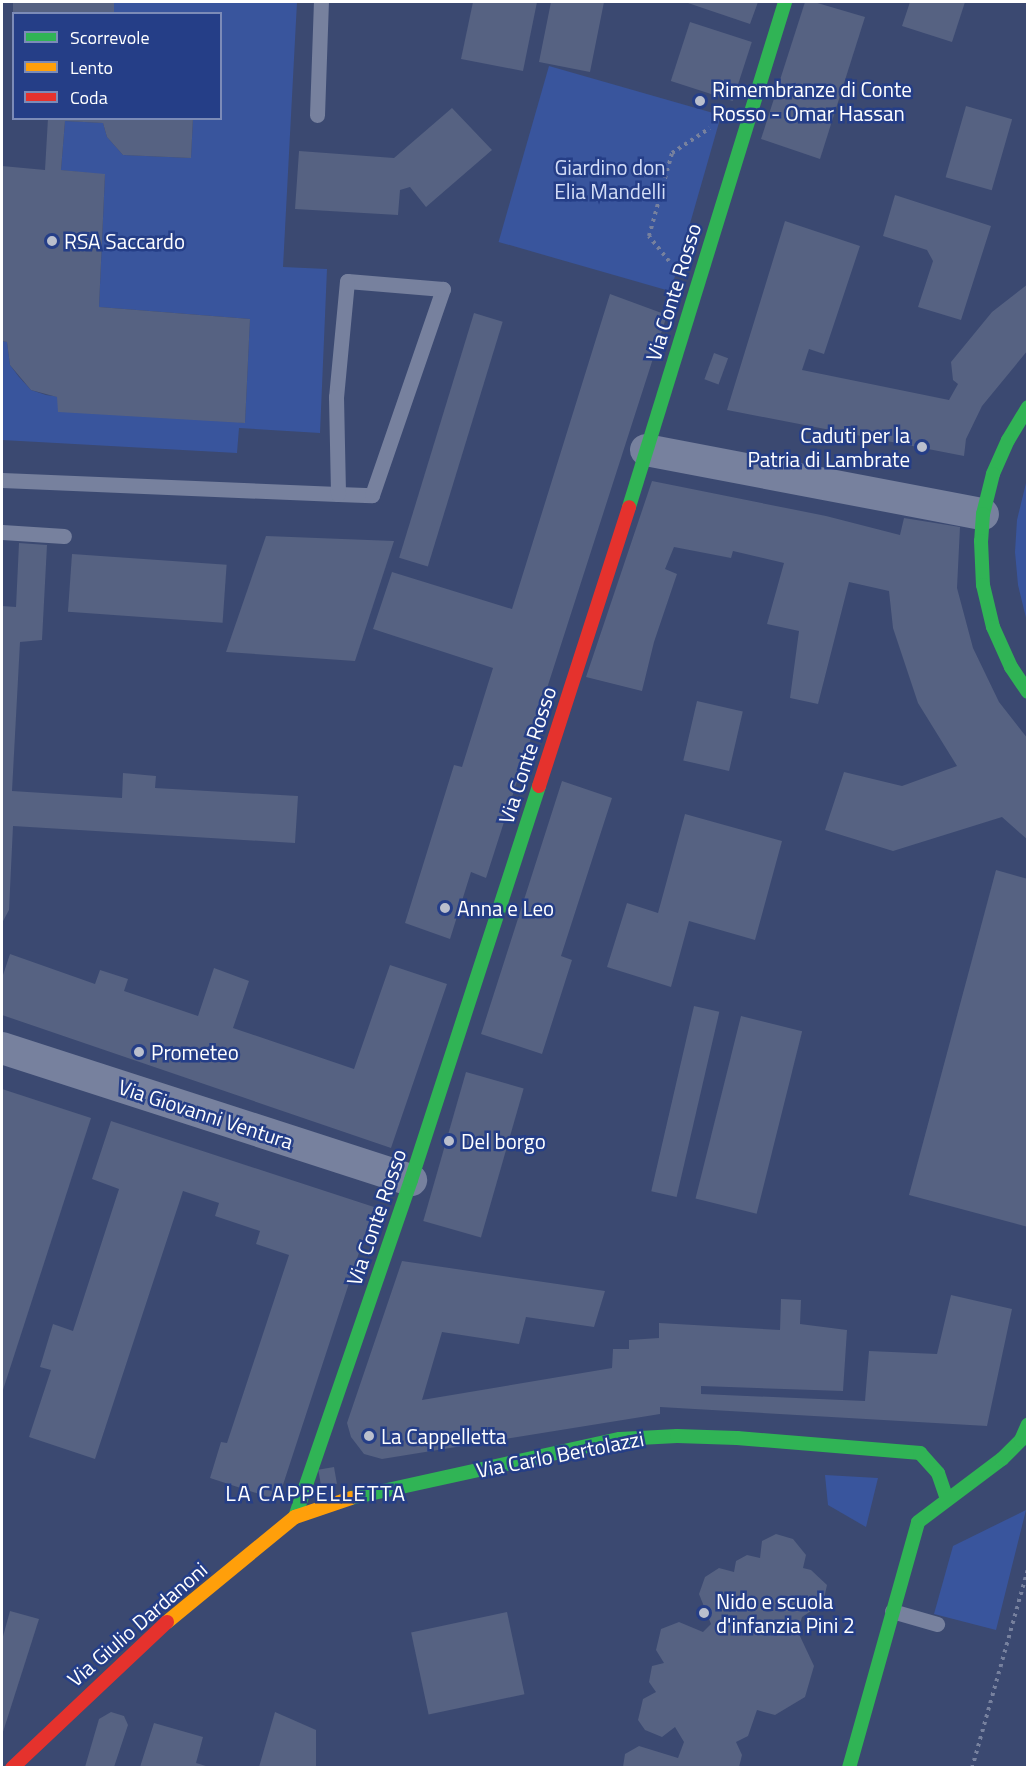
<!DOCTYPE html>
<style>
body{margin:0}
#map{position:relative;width:1029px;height:1769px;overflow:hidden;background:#3b4971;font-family:"Titillium Web",sans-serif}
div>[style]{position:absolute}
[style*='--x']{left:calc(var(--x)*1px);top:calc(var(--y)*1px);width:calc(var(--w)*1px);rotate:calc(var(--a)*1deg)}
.green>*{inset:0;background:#39559d;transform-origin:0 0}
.building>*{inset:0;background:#566282;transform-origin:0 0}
.path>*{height:4px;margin-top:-2px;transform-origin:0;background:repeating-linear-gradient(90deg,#77819e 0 3px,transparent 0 7.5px)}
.lane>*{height:15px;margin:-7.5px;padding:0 7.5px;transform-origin:7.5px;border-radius:7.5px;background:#77819e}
.street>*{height:32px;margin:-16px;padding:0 16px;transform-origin:16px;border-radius:16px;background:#77819e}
.fast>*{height:14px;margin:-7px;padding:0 7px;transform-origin:7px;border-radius:7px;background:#30b455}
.slow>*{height:14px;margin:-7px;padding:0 7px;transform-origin:7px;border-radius:7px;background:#ff9f0a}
.jam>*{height:14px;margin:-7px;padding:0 7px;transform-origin:7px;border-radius:7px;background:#e5322d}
.dots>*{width:16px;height:16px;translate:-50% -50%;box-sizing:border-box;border:3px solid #253e87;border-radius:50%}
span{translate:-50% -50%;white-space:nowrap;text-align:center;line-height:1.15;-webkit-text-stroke:5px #253e87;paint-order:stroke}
.poi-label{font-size:21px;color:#fff}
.left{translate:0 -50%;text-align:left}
.right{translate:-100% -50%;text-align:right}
.park-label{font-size:21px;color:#d4def7}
.street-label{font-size:21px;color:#fff}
.neighbourhood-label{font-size:22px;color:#fff;letter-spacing:1.5px}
.frame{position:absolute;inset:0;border:3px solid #fff;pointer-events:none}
.legend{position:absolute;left:12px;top:12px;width:210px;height:108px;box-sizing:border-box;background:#253e87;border:2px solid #7c8bb7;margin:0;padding:8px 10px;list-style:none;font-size:18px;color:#fff}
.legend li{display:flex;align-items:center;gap:12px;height:30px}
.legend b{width:30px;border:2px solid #7c8bb7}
</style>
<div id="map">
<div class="green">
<i style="clip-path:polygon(114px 2px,297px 2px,283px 267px,327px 269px,320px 433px,239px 428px,237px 453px,2px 440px,2px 341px,7px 342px,10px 365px,19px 377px,31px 390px,46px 395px,245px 423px,250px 319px,99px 307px,105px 175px,61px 170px,65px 121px,103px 123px,107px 137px,123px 155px,191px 158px,193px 119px,220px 118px,220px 14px,113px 13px)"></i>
<i style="left:549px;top:66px;width:179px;height:183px;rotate:16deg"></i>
<i style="clip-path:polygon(1027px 479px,1028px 479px,1027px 622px,1018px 585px,1015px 552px,1017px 520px)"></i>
<i style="clip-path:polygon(825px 1475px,878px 1478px,866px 1527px,828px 1505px)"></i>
<i style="clip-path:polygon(1026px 1510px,996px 1630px,934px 1614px,953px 1546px)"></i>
</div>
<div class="building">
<i style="left:13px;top:2px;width:101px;height:12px"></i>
<i style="clip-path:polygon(473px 2px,537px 2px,523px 71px,461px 59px)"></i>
<i style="clip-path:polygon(551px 2px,604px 2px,590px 72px,539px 62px)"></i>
<i style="clip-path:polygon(685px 2px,758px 2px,750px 24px)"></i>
<i style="clip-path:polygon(805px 2px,814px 2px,865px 17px,820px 159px,761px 139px)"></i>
<i style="clip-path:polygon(910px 2px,965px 2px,952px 42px,902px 26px)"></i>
<i style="left:690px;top:22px;width:65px;height:62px;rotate:18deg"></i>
<i style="left:966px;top:106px;width:48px;height:74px;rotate:16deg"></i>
<i style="clip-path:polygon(452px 108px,492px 150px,426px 207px,410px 187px,400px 190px,398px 215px,295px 209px,299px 151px,394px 158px)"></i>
<i style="clip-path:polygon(48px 118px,193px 118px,191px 158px,123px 155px,107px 137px,103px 123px,65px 121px,61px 170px,105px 174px,99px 307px,250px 319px,245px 423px,58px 412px,57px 397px,31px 390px,10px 365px,7px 342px,2px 341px,2px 166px,45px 170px)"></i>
<i style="clip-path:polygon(895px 195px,991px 226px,961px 320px,918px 307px,933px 261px,927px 250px,883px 236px)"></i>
<i style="clip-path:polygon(785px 221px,860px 246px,824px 354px,809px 349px,802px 370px,949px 400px,958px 384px,953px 380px,951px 362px,992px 312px,1028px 284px,1028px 350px,982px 406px,966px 439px,964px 456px,727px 410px)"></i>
<i style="clip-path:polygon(610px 294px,667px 315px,486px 878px,471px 872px,450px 939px,405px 923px,454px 765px,462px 767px,493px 668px,373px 629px,392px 572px,512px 609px)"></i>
<i style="left:474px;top:313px;width:30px;height:256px;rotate:17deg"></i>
<i style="left:714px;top:353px;width:15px;height:28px;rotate:20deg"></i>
<i style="clip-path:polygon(652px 481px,826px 516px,900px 535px,904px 518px,960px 527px,957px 588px,973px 648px,999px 702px,1028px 739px,1028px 840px,1002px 817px,893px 851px,825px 830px,844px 772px,902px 786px,957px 766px,918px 703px,893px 628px,889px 591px,849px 582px,818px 704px,790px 698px,799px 631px,767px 624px,784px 563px,733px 551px,731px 558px,674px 547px,665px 569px,677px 574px,654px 642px,642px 691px,586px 677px)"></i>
<i style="clip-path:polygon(266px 536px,394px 541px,355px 661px,226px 652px)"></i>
<i style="clip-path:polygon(19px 543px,47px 545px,42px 640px,20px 642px,12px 791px,122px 798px,123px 773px,156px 776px,155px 788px,298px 796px,295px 843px,13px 826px,9px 910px,2px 923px,2px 606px,16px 607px)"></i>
<i style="left:72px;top:554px;width:155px;height:58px;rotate:4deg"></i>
<i style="left:697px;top:701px;width:47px;height:61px;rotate:13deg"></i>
<i style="clip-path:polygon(562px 781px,612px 798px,561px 956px,572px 960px,542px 1054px,481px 1034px)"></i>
<i style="clip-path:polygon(685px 814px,782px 841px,755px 940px,689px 921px,671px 987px,607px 967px,627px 903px,658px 913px)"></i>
<i style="clip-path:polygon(996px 870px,1028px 879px,1028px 1227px,909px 1195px)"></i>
<i style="clip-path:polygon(10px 954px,95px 984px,100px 970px,128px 979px,124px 991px,198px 1016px,214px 968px,249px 981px,233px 1028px,354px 1069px,390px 965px,447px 984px,391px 1148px,2px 1015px,2px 978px)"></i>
<i style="left:694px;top:1006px;width:26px;height:190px;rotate:13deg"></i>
<i style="left:741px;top:1016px;width:63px;height:188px;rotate:14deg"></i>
<i style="left:466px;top:1072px;width:60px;height:155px;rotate:16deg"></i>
<i style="clip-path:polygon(2px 1089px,91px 1118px,2px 1393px)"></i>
<i style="clip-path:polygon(111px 1121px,374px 1207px,278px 1500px,210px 1478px,221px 1442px,227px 1443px,289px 1255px,256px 1244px,260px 1231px,215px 1216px,219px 1203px,183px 1191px,95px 1459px,29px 1437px,51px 1370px,40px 1367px,53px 1324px,73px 1331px,119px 1189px,92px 1179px)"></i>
<i style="clip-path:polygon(402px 1261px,605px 1291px,594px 1327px,526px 1317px,519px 1344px,442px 1332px,422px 1400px,612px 1368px,613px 1349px,629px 1349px,629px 1340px,659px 1338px,659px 1323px,780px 1330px,781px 1299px,801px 1300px,800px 1324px,847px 1330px,843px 1391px,701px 1386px,701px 1394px,865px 1401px,869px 1351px,937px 1354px,951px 1295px,1012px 1309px,987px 1426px,660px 1407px,660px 1414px,382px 1459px,364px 1454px,351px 1437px,347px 1423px)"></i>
<i style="left:334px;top:1467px;width:17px;height:16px;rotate:80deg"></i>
<i style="clip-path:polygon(776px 1534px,793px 1539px,806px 1555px,803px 1568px,811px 1570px,827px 1585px,823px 1603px,802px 1617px,798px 1632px,814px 1666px,805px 1697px,775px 1715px,757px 1710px,748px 1736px,736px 1742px,742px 1755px,739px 1767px,623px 1767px,625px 1754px,639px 1746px,678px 1758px,684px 1742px,675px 1727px,662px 1737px,645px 1730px,638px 1720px,643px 1699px,656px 1692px,649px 1682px,652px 1666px,664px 1663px,656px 1650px,661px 1629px,679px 1622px,703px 1632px,711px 1624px,699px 1594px,705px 1577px,719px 1568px,734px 1572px,736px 1561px,747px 1555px,760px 1558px,762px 1541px)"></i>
<i style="clip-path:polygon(10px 1611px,39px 1619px,2px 1735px,2px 1640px)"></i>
<i style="left:507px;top:1612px;width:84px;height:98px;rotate:78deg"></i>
<i style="clip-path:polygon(111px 1712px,124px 1716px,128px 1725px,114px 1767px,85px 1767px,99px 1719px)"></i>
<i style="clip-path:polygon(275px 1712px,316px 1730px,316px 1767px,259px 1767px)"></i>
<i style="clip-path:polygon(154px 1723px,203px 1737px,196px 1763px,209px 1767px,140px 1767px)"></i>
</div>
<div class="path">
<i style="--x:669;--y:261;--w:32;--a:-129"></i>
<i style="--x:649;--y:236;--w:86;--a:-74.5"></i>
<i style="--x:672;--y:153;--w:45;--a:-33.3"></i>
<i style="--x:972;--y:1768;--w:207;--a:-74.3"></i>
</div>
<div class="lane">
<i style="--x:317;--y:115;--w:113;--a:-88"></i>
<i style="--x:2;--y:480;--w:336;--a:2.4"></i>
<i style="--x:338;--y:494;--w:34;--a:2"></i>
<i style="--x:372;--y:495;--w:218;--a:-71"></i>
<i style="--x:443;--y:289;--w:96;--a:-175.2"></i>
<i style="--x:347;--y:281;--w:117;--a:95.4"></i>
<i style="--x:336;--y:397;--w:97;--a:88.8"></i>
<i style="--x:2;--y:532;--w:62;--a:3.7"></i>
<i style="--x:892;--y:1611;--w:47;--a:16.1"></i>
</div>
<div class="street">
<i style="--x:646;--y:450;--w:343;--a:10.8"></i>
<i style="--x:2;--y:1048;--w:430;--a:17.9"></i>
</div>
<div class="fast">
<i style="--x:1028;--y:407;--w:39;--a:121"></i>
<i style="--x:1008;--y:440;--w:37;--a:114"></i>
<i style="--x:993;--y:474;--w:41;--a:104"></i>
<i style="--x:983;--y:514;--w:27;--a:94"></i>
<i style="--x:981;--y:541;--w:44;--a:87.4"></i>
<i style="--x:983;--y:585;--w:43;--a:76.6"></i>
<i style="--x:993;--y:627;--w:44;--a:65.8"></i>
<i style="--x:1011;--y:667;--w:30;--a:56"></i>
<i style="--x:629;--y:507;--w:529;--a:-72.83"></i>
<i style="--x:351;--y:1498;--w:275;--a:-12.4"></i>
<i style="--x:620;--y:1439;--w:57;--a:-3"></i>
<i style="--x:677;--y:1436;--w:60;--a:1.9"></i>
<i style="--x:737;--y:1438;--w:184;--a:4.7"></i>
<i style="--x:920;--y:1453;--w:27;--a:48"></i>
<i style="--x:938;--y:1473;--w:28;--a:71"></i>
<i style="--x:295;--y:1517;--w:356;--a:-71"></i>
<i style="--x:411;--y:1180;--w:414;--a:-72"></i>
<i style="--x:849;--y:1768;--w:255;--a:-74.3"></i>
<i style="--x:918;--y:1522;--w:105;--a:-36.9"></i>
<i style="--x:1002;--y:1459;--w:27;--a:-45"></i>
<i style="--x:1021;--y:1440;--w:17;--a:-66"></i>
</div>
<div class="slow">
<i style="--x:167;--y:1622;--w:166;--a:-39.4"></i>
<i style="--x:295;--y:1517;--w:59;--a:-18.7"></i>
</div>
<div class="jam">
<i style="--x:539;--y:786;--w:293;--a:-72.1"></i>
<i style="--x:12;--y:1768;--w:213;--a:-43.3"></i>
</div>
<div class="dots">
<i style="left:700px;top:101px;background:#babfcd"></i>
<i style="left:52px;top:241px;background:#babfcd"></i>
<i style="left:922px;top:447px;background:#babfcd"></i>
<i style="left:445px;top:908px;background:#babfcd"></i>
<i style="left:139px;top:1052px;background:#babfcd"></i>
<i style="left:449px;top:1141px;background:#babfcd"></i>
<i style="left:369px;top:1436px;background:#babfcd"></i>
<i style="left:704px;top:1613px;background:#babfcd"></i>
</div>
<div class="poi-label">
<span class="left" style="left:712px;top:101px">Rimembranze di Conte<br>Rosso - Omar Hassan</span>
<span class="left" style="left:64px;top:241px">RSA Saccardo</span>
<span class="right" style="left:910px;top:447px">Caduti per la<br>Patria di Lambrate</span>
<span class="left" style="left:457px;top:908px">Anna e Leo</span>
<span class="left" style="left:151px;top:1052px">Prometeo</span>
<span class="left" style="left:461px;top:1141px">Del borgo</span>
<span class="left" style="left:381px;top:1436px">La Cappelletta</span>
<span class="left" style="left:716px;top:1613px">Nido e scuola<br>d'infanzia Pini 2</span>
</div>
<div class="park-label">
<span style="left:610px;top:179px">Giardino don<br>Elia Mandelli</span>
</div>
<div class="street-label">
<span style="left:673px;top:292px;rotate:-73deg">Via Conte Rosso</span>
<span style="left:527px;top:755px;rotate:-72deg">Via Conte Rosso</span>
<span style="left:206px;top:1114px;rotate:18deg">Via Giovanni Ventura</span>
<span style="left:376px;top:1217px;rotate:-71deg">Via Conte Rosso</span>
<span style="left:560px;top:1454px;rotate:-11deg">Via Carlo Bertolazzi</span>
<span style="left:137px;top:1624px;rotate:-41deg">Via Giulio Dardanoni</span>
</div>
<div class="neighbourhood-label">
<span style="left:316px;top:1494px">LA CAPPELLETTA</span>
</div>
<div class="frame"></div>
<ul class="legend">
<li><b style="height:8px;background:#30b455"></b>Scorrevole</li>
<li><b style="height:8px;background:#ff9f0a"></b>Lento</li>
<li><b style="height:8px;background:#e5322d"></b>Coda</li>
</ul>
</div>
